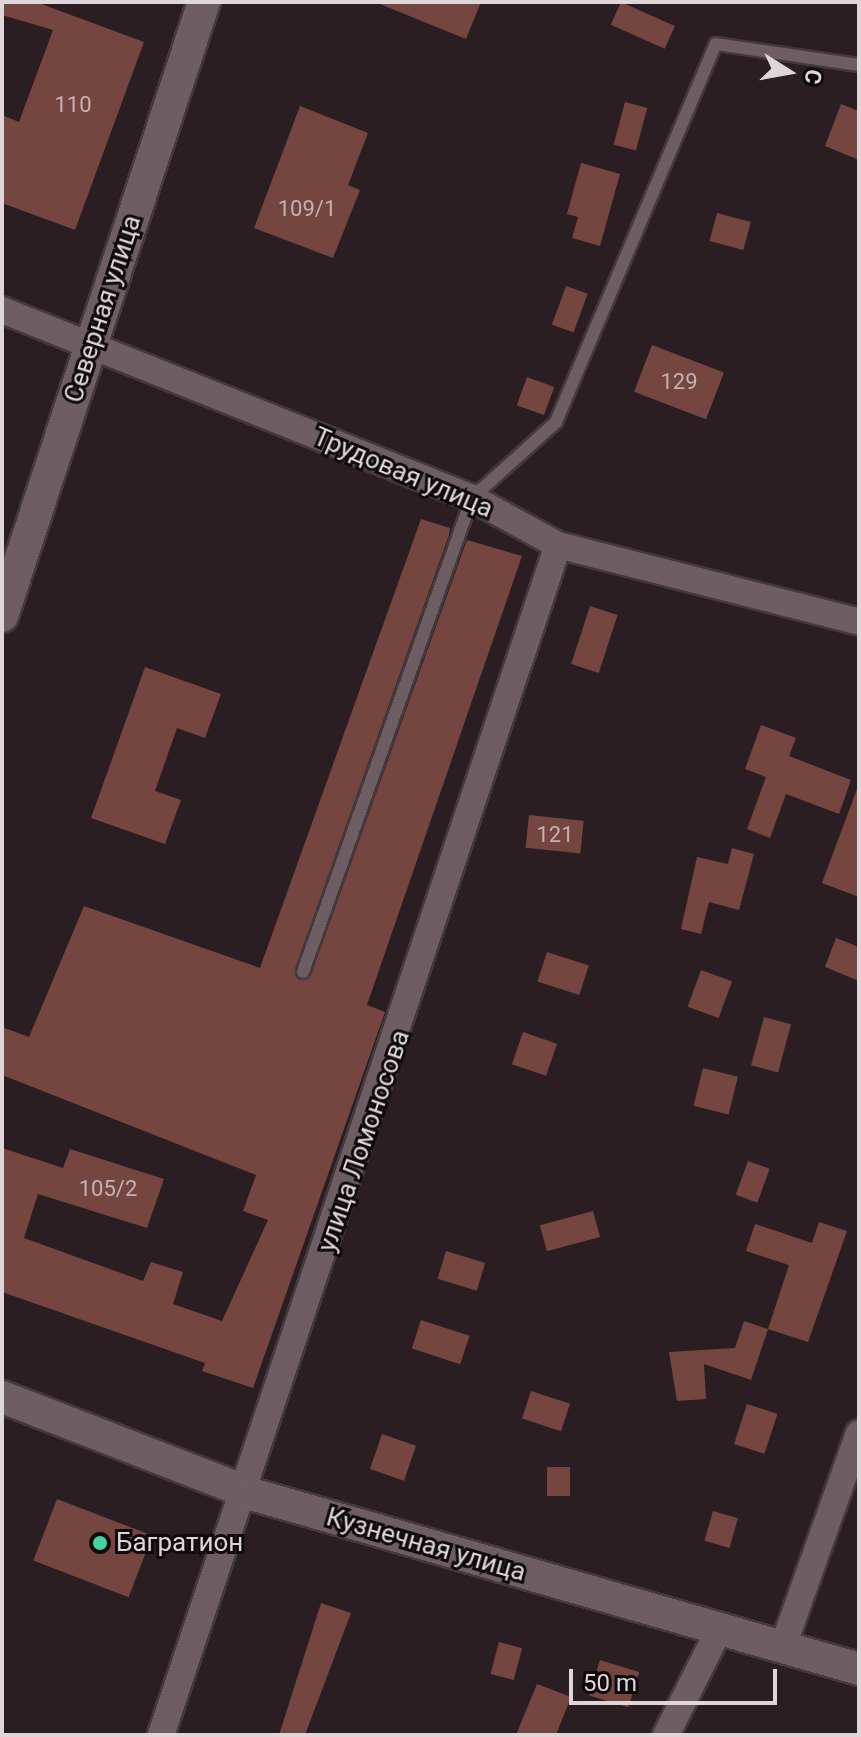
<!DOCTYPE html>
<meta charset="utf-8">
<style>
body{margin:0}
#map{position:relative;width:861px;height:1737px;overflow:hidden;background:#2b1e23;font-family:Roboto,sans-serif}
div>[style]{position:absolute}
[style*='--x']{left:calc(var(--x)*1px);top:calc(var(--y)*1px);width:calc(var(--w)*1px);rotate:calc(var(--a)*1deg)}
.building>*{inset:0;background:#75453f;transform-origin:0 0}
.roads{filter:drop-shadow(2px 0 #44393d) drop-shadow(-2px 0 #44393d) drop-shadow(0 2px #44393d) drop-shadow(0 -2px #44393d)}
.service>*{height:12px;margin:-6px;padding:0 6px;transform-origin:6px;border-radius:6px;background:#6e5e64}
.minor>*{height:26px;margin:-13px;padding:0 13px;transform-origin:13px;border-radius:13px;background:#6e5e64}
.tertiary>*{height:32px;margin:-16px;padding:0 16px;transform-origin:16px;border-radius:16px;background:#6e5e64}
.dots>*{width:22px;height:22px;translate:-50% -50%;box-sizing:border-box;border:4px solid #0f0a0c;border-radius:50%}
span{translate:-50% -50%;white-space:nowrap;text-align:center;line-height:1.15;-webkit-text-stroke:6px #0f0a0c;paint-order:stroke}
.number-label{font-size:22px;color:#c4b2b2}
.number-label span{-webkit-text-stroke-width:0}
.street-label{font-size:26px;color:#dfd6d9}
.poi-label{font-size:26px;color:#dfd6d9}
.left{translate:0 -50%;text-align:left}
.frame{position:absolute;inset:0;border:4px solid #dfd6d9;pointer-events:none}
.north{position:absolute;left:749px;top:32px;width:80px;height:80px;-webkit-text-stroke:6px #0f0a0c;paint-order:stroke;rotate:101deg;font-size:22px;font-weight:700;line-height:32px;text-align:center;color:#dfd6d9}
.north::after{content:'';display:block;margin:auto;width:28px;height:36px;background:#dfd6d9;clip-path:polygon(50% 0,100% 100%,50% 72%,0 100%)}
.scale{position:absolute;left:569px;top:1669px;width:208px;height:36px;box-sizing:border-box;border:4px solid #dfd6d9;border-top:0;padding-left:10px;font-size:24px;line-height:28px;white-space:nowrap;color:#dfd6d9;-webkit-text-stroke:6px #0f0a0c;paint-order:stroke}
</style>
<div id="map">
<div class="building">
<i style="clip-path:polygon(2px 2px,36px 2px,144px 42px,75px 230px,2px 203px,2px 115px,19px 122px,53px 30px,2px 15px)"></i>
<i style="clip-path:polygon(375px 2px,481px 2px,466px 39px)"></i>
<i style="left:621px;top:2px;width:59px;height:25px;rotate:24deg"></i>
<i style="left:625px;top:102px;width:23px;height:44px;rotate:15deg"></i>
<i style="clip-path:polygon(841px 104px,859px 111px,859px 160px,825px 146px)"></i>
<i style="clip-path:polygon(300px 106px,368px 133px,348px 185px,360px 190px,333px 258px,254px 228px)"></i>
<i style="clip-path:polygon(581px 163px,620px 174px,600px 246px,572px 238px,578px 217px,567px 214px)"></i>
<i style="left:717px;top:213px;width:35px;height:29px;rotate:15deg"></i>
<i style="left:566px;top:286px;width:23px;height:41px;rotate:20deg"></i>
<i style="left:652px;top:345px;width:77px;height:50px;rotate:21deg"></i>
<i style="left:527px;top:377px;width:29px;height:30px;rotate:20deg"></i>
<i style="clip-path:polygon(421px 519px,450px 528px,449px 535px,295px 969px,299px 980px,311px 975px,467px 540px,522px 556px,367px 1005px,385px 1012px,253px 1388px,202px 1371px,205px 1363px,2px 1292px,2px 1148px,63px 1168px,70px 1149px,164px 1179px,147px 1228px,38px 1194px,24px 1238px,143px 1281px,151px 1262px,183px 1272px,173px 1304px,222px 1321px,268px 1220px,243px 1211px,256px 1175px,2px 1075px,2px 1027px,29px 1037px,84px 906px,260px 968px)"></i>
<i style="left:590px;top:606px;width:29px;height:61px;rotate:18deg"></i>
<i style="clip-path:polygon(145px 667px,221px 694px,205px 738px,177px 728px,155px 791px,181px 800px,165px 844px,91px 818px)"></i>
<i style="clip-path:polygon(761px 725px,796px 738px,789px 756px,851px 780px,839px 814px,786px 794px,770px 838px,747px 829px,766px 777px,745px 769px)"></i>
<i style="clip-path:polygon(857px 789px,859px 789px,859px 897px,822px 883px)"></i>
<i style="left:529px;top:815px;width:55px;height:33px;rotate:6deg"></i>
<i style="clip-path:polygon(732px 848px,754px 854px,739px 910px,709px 902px,701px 934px,681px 929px,697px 857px,728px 864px)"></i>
<i style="clip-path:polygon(836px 938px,859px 947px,859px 981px,825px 967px)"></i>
<i style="left:547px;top:952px;width:44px;height:31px;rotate:18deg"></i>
<i style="left:701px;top:970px;width:33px;height:39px;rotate:20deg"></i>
<i style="left:764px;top:1017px;width:28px;height:50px;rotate:15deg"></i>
<i style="left:523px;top:1032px;width:36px;height:34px;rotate:19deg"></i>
<i style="left:703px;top:1068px;width:36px;height:39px;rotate:14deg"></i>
<i style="left:748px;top:1161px;width:23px;height:36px;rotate:20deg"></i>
<i style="left:593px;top:1211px;width:27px;height:55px;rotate:75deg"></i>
<i style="clip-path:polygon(819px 1222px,847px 1231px,808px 1342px,768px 1329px,789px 1265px,746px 1251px,755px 1224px,812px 1243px)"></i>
<i style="left:446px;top:1251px;width:41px;height:29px;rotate:17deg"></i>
<i style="left:421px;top:1320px;width:51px;height:30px;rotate:18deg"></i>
<i style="clip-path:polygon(744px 1321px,768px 1329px,751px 1380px,704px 1364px,706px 1399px,677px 1401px,669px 1352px,735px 1348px)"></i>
<i style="left:531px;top:1391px;width:41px;height:29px;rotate:18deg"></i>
<i style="left:747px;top:1404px;width:32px;height:42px;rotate:18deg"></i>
<i style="left:382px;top:1434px;width:36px;height:37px;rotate:19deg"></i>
<i style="left:547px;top:1467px;width:23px;height:29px"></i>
<i style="left:57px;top:1499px;width:102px;height:66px;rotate:21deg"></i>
<i style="left:713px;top:1511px;width:26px;height:31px;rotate:16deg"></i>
<i style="clip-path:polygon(321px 1603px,351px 1613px,305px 1735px,279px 1735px)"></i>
<i style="left:499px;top:1642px;width:24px;height:33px;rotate:15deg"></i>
<i style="left:600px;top:1660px;width:41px;height:37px;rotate:17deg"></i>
<i style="clip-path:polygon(537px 1684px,571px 1697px,556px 1735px,516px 1735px)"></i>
</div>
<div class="roads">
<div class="service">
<i style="--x:303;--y:972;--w:503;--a:-70.38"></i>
<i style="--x:472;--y:498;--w:113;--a:-42.1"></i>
<i style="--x:556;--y:422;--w:410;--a:-67.1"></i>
<i style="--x:716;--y:44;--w:145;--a:8.4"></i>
</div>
<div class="minor">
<i style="--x:2;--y:310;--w:506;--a:21.8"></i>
<i style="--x:472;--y:498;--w:98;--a:28.7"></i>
<i style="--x:558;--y:545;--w:311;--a:14.3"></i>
<i style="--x:782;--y:1649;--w:229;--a:-70.4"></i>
<i style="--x:161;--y:1735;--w:1254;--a:-71.55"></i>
<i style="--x:666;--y:1735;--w:118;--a:-63.2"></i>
</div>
<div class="tertiary">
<i style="--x:2;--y:616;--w:646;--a:-71.79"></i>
<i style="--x:2;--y:1397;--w:271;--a:21.2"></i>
<i style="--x:255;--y:1495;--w:629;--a:16.07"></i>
</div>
</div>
<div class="dots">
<i style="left:100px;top:1543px;background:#3fd4a2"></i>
</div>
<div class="number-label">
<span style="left:73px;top:105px">110</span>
<span style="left:307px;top:209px">109/1</span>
<span style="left:679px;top:382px">129</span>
<span style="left:555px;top:835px">121</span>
<span style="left:108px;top:1189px">105/2</span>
</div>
<div class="street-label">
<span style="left:103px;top:309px;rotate:-72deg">Северная улица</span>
<span style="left:403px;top:473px;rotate:23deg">Трудовая улица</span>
<span style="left:364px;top:1141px;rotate:-71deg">улица Ломоносова</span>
<span style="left:426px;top:1545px;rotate:16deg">Кузнечная улица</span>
</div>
<div class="poi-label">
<span class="left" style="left:116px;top:1543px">Багратион</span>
</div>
<div class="frame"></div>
<div class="north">С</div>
<div class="scale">50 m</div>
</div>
